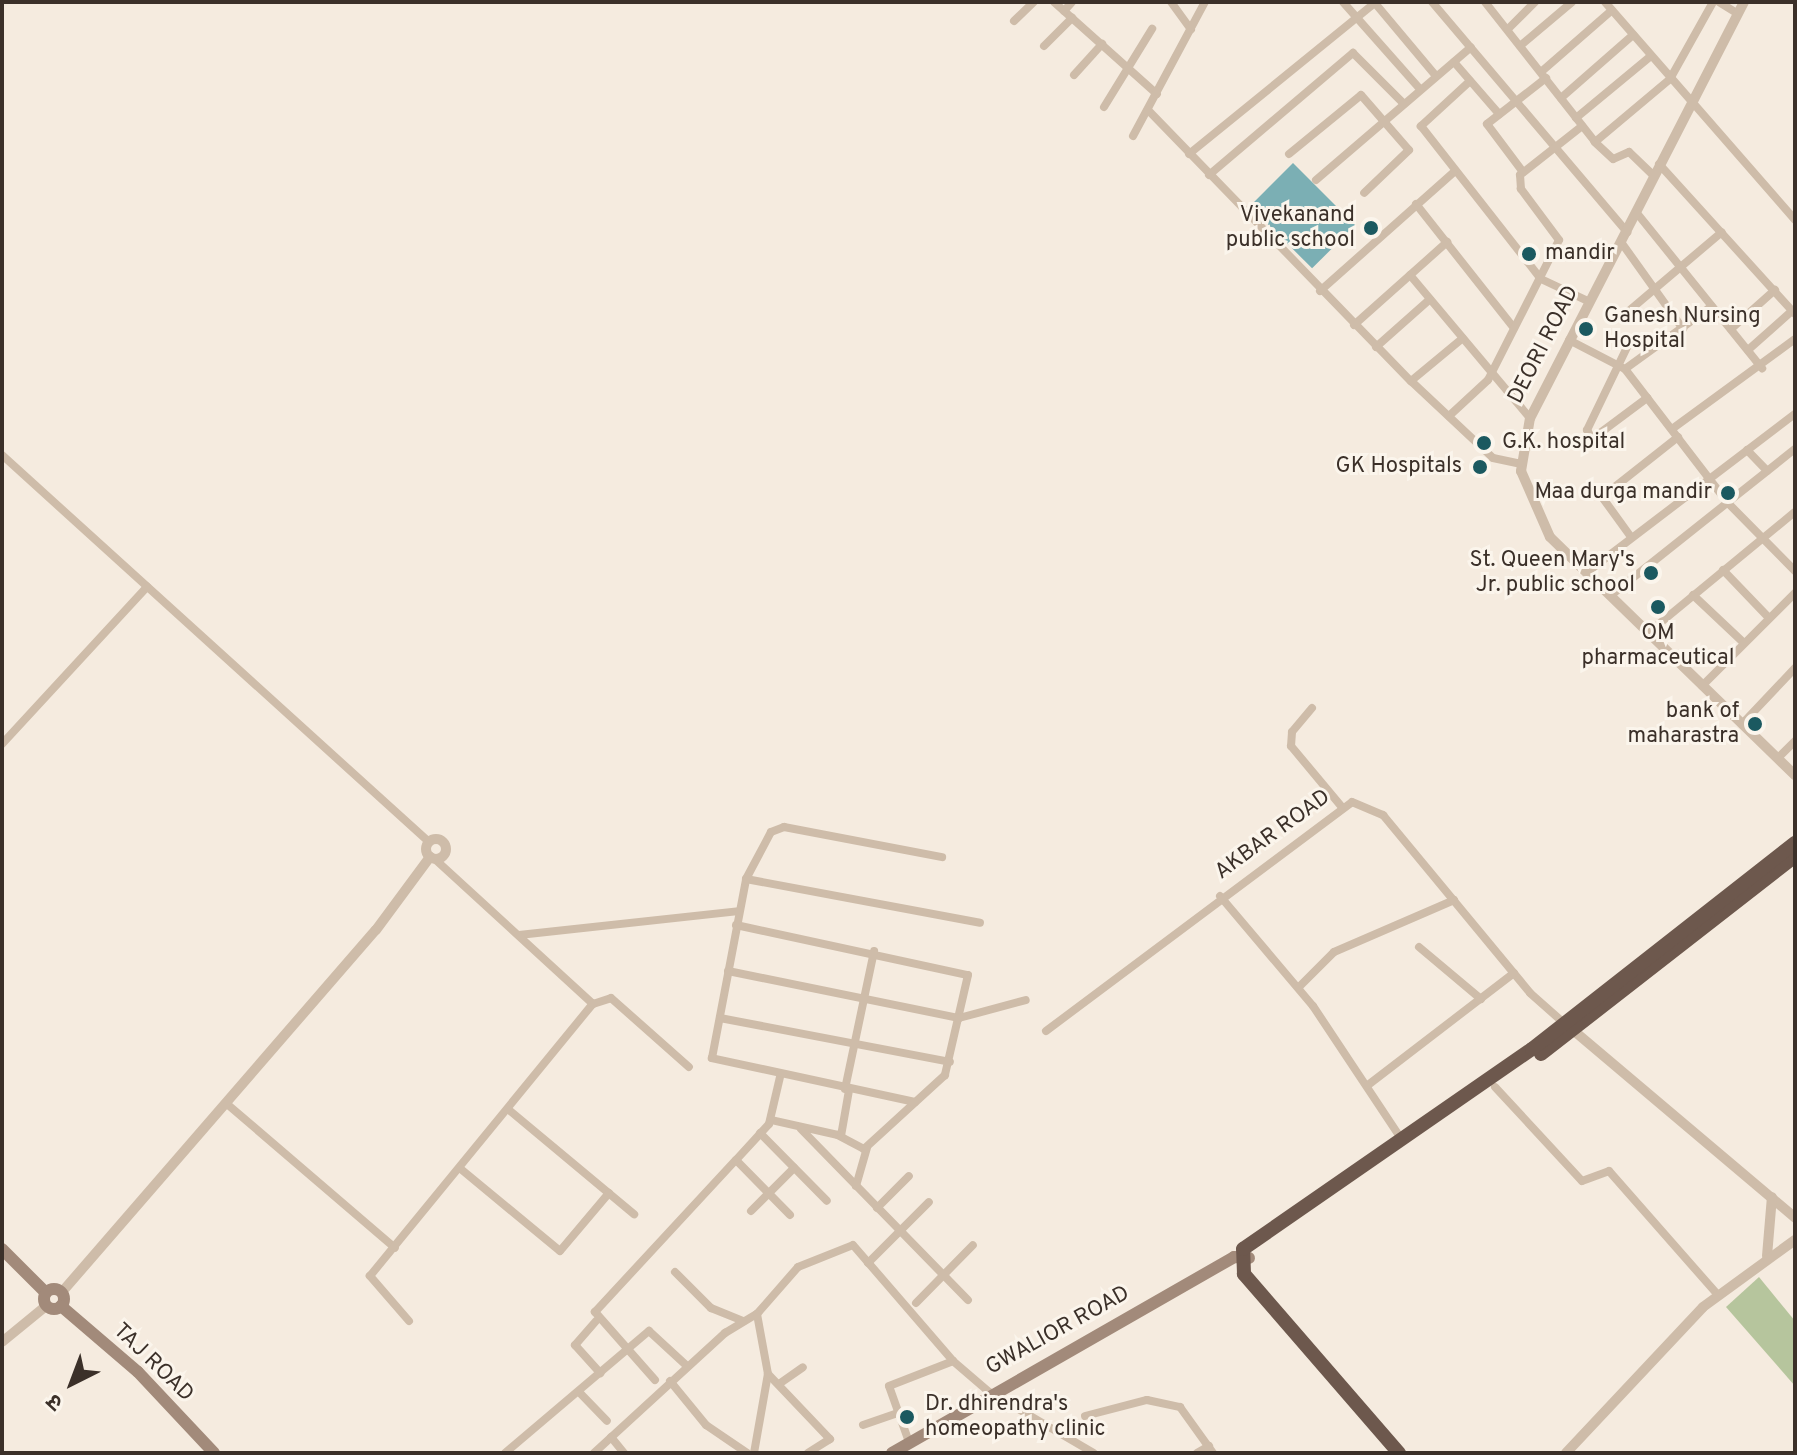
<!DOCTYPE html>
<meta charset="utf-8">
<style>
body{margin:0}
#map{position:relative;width:1797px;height:1455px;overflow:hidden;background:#f5ebdf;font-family:Overpass,"Noto Sans Devanagari",sans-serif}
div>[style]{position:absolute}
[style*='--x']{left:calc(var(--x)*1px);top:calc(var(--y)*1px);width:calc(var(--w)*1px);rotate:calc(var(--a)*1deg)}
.green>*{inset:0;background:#b6c59d}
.water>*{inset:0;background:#7bafb4;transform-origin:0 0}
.minor>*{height:8px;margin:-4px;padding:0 4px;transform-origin:4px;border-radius:4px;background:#cebca9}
.tertiary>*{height:10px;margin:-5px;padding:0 5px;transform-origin:5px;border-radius:5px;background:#cebca9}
.tertiary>.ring{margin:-5px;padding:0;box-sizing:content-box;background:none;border:10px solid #cebca9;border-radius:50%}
.secondary>*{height:12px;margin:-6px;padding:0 6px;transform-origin:6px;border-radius:6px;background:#a28a7a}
.secondary>.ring{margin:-6px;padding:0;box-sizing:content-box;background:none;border:12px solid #a28a7a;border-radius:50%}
.trunk>*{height:14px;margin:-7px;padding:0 7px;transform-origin:7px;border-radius:7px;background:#6d584d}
.dots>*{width:22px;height:22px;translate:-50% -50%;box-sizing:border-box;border:4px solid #fbf5ec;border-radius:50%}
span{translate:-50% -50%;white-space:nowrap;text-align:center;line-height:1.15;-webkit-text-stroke:6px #fbf5ec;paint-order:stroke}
.poi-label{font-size:22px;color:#3b3029}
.right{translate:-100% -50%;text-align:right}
.left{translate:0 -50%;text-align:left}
.street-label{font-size:22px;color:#3b3029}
.frame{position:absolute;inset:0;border:4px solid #3b3029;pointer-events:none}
.north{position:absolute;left:32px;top:1343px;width:80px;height:80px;-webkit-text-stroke:6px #fbf5ec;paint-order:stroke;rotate:222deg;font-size:22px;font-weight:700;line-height:32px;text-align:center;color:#3b3029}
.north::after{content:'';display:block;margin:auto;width:28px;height:36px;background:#3b3029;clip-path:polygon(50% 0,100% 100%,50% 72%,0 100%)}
</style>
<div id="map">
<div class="green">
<i style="clip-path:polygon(1759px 1277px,1795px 1321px,1795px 1386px,1726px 1307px)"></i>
</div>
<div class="water">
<i style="left:1293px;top:163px;width:88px;height:61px;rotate:45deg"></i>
</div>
<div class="minor">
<i style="--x:1054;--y:2;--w:138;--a:41.8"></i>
<i style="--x:1171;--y:2;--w:34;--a:54"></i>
<i style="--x:1343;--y:2;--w:116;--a:48.5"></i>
<i style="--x:1374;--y:2;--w:97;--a:50"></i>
<i style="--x:1432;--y:2;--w:302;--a:49.7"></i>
<i style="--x:1485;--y:2;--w:178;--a:51.8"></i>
<i style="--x:1605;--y:2;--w:289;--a:48.9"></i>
<i style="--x:1719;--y:2;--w:22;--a:32"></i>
<i style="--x:1064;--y:11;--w:12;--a:-48"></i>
<i style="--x:1014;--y:21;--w:28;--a:-44"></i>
<i style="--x:1508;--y:29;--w:38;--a:-45"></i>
<i style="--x:1044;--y:46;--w:40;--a:-45"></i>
<i style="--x:1520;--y:46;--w:68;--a:-40.2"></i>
<i style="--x:1454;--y:62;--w:69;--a:49.1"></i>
<i style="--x:1541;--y:72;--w:94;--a:-41.1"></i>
<i style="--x:1074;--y:75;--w:42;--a:-47.9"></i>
<i style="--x:1470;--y:81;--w:67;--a:137.4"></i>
<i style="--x:1421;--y:126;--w:194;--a:51.9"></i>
<i style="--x:1541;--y:279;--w:52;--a:25.1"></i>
<i style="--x:1561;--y:98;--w:96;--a:-41.2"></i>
<i style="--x:1104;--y:107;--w:92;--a:-58.4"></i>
<i style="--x:1148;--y:110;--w:378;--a:45.9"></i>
<i style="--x:1411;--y:381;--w:112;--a:43.2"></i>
<i style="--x:1493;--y:458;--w:29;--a:12"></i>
<i style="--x:1576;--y:118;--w:97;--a:-39.6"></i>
<i style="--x:1133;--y:136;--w:152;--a:-61.8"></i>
<i style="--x:1189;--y:154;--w:241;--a:-39.1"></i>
<i style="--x:1289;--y:154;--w:93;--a:-39.3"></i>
<i style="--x:1361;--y:95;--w:73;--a:48.9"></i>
<i style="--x:1409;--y:150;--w:62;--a:136.3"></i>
<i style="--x:1659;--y:164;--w:202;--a:47.8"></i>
<i style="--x:1523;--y:172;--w:60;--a:-126.9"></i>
<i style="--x:1487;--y:124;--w:75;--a:-37.9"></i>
<i style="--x:1209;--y:175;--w:189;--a:-40.3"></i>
<i style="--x:1353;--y:53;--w:72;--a:45"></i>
<i style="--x:1653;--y:175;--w:33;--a:-136"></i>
<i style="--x:1629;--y:152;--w:17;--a:156"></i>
<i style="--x:1613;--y:159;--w:25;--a:-137"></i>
<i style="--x:1595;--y:142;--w:98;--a:-40"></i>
<i style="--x:1670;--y:79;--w:88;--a:-60.8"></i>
<i style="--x:1316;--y:180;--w:204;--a:-40.6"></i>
<i style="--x:1416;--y:204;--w:158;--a:51.7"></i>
<i style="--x:1636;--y:212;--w:201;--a:51.1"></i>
<i style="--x:1621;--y:242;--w:107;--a:54.5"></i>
<i style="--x:1410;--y:275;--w:187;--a:50"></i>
<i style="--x:1320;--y:291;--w:178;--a:-41.6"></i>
<i style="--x:1624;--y:315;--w:128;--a:-40.3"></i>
<i style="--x:1354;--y:325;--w:125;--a:-41.7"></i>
<i style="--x:1731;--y:329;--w:59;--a:-41.6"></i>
<i style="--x:1631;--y:339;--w:101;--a:115.8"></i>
<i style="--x:1587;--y:430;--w:10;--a:61"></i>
<i style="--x:1592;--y:439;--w:69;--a:-36.7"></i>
<i style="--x:1569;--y:340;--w:63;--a:27.4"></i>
<i style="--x:1625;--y:369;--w:168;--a:52.5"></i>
<i style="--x:1727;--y:502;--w:97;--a:45.4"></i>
<i style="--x:1376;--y:347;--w:72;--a:-41.6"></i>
<i style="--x:1748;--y:350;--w:59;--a:-41.6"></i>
<i style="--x:1625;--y:369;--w:107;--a:-35.9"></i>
<i style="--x:1411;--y:381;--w:67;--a:-39.6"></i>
<i style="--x:1449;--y:416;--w:53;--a:-42.7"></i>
<i style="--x:1488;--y:380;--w:157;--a:-63.1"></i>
<i style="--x:1559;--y:240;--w:64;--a:-126.7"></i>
<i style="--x:1521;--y:189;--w:14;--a:-94"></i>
<i style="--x:1520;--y:175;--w:79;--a:-38.3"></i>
<i style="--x:1672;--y:429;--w:152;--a:-36.2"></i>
<i style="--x:1747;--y:450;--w:29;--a:46"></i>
<i style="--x:2;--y:455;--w:576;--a:42.19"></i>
<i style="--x:1631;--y:537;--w:49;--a:-125.9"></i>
<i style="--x:1602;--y:497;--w:97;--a:-38.3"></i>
<i style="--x:1723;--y:570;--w:66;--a:46.2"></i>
<i style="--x:1586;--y:573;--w:263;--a:-37.3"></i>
<i style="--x:1693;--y:595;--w:70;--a:43.3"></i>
<i style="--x:1610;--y:596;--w:236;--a:-38.5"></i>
<i style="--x:1648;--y:633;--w:190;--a:-39.5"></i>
<i style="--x:1702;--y:686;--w:132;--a:-45"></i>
<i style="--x:1312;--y:708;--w:31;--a:130"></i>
<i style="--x:1292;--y:732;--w:14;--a:94"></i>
<i style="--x:1291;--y:746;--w:78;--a:50.2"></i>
<i style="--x:1743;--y:723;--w:76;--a:-46.6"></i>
<i style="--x:2;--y:744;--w:214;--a:-47.3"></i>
<i style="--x:1778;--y:758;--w:24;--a:-45"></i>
<i style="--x:746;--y:879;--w:238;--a:10.6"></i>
<i style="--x:1220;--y:896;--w:144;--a:49.8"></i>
<i style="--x:1313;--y:1006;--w:161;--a:56.4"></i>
<i style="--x:736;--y:925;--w:237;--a:12.2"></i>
<i style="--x:968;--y:975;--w:103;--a:103"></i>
<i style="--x:945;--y:1075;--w:110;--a:137.6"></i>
<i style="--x:864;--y:1149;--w:30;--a:-152"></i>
<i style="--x:838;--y:1135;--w:69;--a:-167.4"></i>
<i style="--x:519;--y:935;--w:221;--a:-6.2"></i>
<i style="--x:1419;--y:947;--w:81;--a:40"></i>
<i style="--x:728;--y:971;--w:236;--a:11.5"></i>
<i style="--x:959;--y:1018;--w:69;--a:-15"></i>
<i style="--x:1299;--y:987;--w:49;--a:-45"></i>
<i style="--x:1334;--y:952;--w:131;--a:-23.4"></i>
<i style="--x:593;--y:1004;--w:19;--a:-18"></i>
<i style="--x:611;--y:998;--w:104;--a:41.5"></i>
<i style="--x:720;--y:1018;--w:234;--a:10.8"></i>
<i style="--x:1046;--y:1031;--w:382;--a:-36.8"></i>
<i style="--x:1352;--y:802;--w:34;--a:23"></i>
<i style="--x:1383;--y:815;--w:231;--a:50.4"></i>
<i style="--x:1530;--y:993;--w:47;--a:41.5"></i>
<i style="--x:780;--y:1077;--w:48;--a:103.2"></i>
<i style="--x:769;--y:1124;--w:49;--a:132.5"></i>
<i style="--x:736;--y:1160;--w:77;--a:45.5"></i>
<i style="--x:1368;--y:1085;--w:184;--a:-37.5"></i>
<i style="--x:1495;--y:1087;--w:128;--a:47.2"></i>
<i style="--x:1582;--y:1181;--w:29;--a:-20"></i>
<i style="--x:1609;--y:1171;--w:164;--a:48.7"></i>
<i style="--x:845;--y:1089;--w:141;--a:-78.1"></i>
<i style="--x:915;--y:1102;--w:208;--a:-167.8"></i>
<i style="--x:712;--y:1058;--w:182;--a:-79.2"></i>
<i style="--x:746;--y:879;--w:53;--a:-62"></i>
<i style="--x:771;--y:832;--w:14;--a:-21"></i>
<i style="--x:784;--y:827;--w:161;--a:10.8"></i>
<i style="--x:227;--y:1104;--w:221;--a:40.6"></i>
<i style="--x:509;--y:1110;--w:163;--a:39.8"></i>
<i style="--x:801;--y:1129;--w:239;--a:45.7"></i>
<i style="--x:760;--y:1133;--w:95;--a:45.4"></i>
<i style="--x:841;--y:1136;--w:47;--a:-80.1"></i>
<i style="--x:462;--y:1170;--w:127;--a:39.6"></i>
<i style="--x:560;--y:1251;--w:76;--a:-49.8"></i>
<i style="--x:856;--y:1186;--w:40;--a:-74"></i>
<i style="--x:877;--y:1208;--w:45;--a:-45"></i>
<i style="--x:751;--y:1211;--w:61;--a:-45"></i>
<i style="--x:868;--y:1263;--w:86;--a:-45"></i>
<i style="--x:675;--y:1272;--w:51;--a:45"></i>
<i style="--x:711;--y:1308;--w:35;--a:22"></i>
<i style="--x:916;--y:1303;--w:81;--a:-45.5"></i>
<i style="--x:409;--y:1321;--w:60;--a:-130.9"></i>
<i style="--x:370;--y:1276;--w:352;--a:-50.7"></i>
<i style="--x:593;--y:1004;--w:213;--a:-137.5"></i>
<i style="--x:596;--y:1321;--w:32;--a:131"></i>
<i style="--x:575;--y:1345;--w:38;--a:48"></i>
<i style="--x:768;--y:1374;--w:90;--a:46.4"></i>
<i style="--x:830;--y:1439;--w:26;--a:148"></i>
<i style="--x:655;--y:1380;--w:91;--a:-131.4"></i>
<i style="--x:595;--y:1312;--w:207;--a:-47.2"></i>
<i style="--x:670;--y:1381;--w:57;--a:50.7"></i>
<i style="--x:706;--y:1425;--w:50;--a:34.3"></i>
<i style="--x:779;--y:1384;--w:29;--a:-35"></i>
<i style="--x:579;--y:1392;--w:40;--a:46"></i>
<i style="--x:1085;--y:1416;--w:64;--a:-14.5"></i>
<i style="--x:1147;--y:1400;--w:34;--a:12"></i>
<i style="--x:1180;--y:1407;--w:57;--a:54.3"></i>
<i style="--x:863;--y:1425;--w:36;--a:-19"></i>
<i style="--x:611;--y:1437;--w:21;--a:51"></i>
<i style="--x:909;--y:1442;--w:59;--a:-109.7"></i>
<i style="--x:889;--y:1386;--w:69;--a:-21.3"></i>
<i style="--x:505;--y:1453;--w:189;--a:-40.3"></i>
<i style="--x:649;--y:1331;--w:52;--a:42.6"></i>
<i style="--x:594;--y:1453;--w:178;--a:-42.5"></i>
<i style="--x:725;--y:1333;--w:37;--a:-31"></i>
<i style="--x:757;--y:1314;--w:62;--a:-48.9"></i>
<i style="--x:798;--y:1267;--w:59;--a:-21.8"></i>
<i style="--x:853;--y:1245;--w:153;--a:49.2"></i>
<i style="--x:953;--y:1361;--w:48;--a:40.7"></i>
<i style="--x:989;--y:1392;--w:121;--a:30.2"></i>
<i style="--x:754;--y:1453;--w:80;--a:-80"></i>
<i style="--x:768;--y:1374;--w:61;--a:-100.4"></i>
<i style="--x:1197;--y:1453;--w:14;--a:-30"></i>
</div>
<div class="tertiary">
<i style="--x:1744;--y:2;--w:468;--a:117.2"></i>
<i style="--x:1530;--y:418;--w:54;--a:99.6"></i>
<i style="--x:1521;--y:471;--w:72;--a:66.3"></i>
<i style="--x:1550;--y:537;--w:342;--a:44.2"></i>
<i class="ring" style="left:426px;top:839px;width:10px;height:10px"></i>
<i style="--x:1567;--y:1025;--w:299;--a:40.2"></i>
<i style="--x:1767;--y:1256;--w:59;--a:-85.2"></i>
<i style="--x:62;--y:1292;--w:479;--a:-49.1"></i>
<i style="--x:376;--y:930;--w:91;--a:-53.5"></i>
<i style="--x:2;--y:1342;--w:57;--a:-39.3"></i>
<i style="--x:1566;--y:1453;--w:200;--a:-46.8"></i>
<i style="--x:1703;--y:1307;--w:114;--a:-36.1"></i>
</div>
<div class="secondary">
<i style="--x:2;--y:1249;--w:62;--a:45"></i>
<i class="ring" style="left:44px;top:1289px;width:8px;height:8px"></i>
<i style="--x:61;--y:1306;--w:101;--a:40.6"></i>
<i style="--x:138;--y:1372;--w:111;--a:46.8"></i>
<i style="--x:892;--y:1453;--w:394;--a:-29.8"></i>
<i style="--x:1234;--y:1257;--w:15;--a:4"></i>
</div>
<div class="trunk">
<i style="--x:1541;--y:1054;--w:322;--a:-37.9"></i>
<i style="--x:1399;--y:1453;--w:237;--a:-130.9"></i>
<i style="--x:1244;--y:1274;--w:25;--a:-92"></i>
<i style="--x:1243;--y:1249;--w:351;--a:-34.7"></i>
<i style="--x:1532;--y:1049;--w:334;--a:-38.1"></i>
</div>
<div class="dots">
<i style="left:1371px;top:228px;background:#1b5960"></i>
<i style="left:1529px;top:254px;background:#1b5960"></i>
<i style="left:1586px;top:329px;background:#1b5960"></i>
<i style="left:1484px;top:443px;background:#1b5960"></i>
<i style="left:1480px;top:467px;background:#1b5960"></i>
<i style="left:1728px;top:493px;background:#1b5960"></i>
<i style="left:1651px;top:573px;background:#1b5960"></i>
<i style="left:1658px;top:607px;background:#1b5960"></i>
<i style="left:1755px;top:724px;background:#1b5960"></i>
<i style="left:907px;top:1417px;background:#1b5960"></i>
</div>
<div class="poi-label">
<span class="right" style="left:1355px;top:228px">Vivekanand<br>public school</span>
<span class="left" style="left:1545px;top:254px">mandir</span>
<span class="left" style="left:1604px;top:329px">Ganesh Nursing<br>Hospital</span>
<span class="left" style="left:1502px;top:443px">G.K. hospital</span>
<span class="right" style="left:1462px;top:467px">GK Hospitals</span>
<span class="right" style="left:1712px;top:493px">Maa durga mandir</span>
<span class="right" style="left:1635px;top:573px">St. Queen Mary's<br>Jr. public school</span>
<span style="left:1658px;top:646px">OM<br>pharmaceutical</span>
<span class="right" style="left:1739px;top:724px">bank of<br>maharastra</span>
<span class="left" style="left:925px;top:1417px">Dr. dhirendra's<br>homeopathy clinic</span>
</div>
<div class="street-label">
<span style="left:1544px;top:345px;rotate:-63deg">DEORI ROAD</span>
<span style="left:1273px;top:835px;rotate:-36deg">AKBAR ROAD</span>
<span style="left:1058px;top:1331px;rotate:-29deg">GWALIOR ROAD</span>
<span style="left:153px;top:1363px;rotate:44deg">TAJ ROAD</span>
</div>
<div class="frame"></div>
<div class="north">उ</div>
</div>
